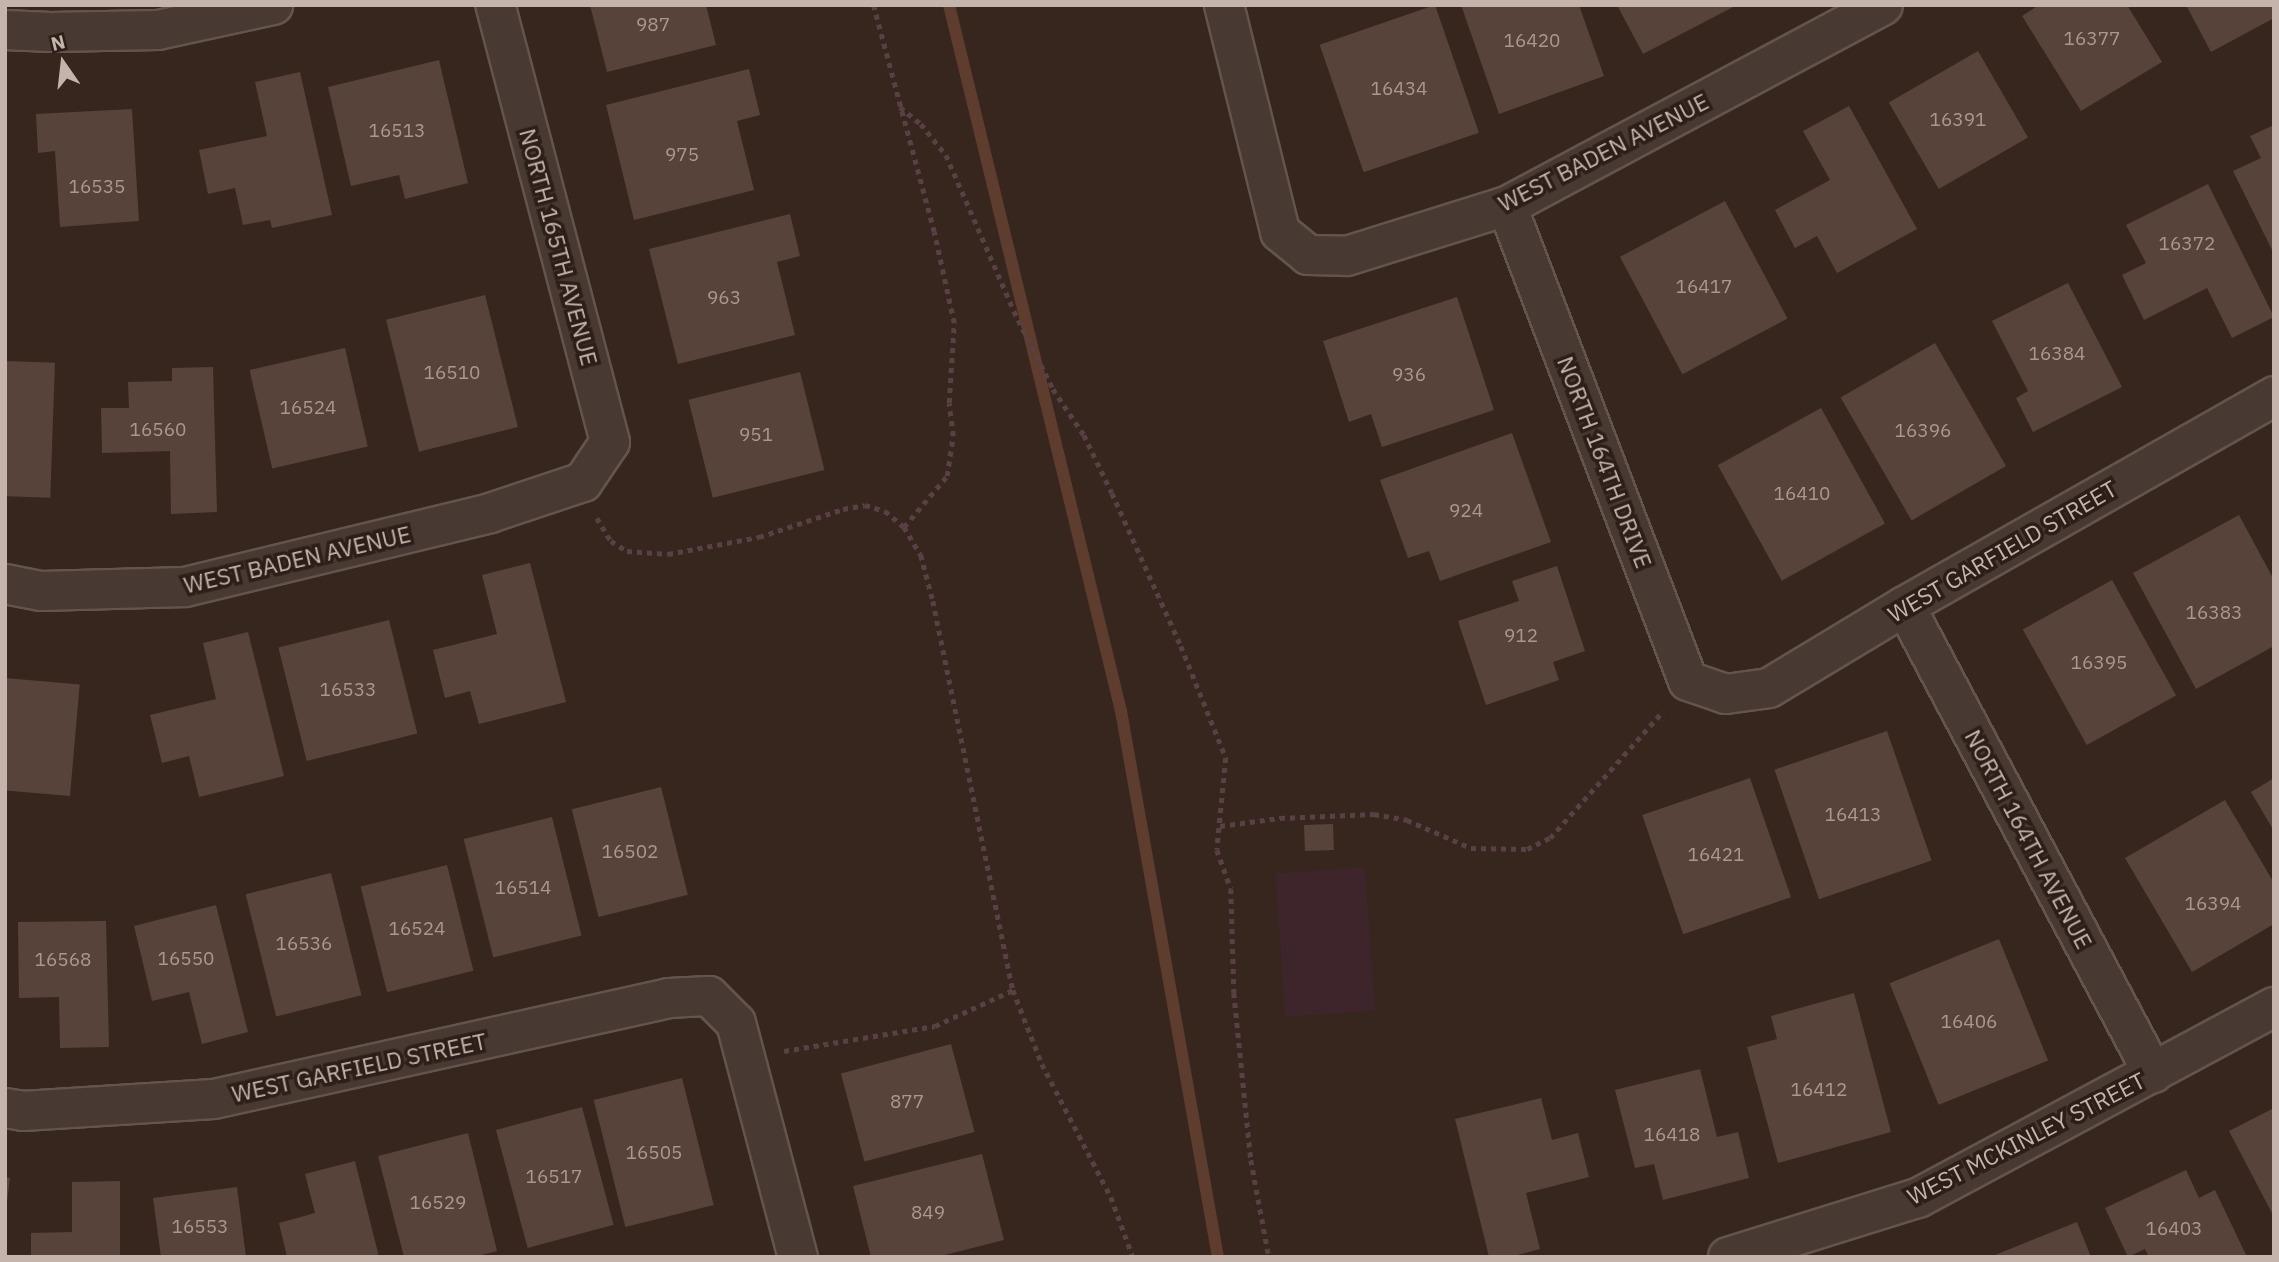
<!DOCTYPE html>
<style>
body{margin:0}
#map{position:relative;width:2279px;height:1262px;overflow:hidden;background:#37261e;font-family:"IBM Plex Sans",sans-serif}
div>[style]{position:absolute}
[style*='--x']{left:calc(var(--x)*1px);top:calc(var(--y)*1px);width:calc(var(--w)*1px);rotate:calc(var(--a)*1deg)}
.green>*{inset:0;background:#3e242b;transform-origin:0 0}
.stream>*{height:12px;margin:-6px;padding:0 6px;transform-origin:6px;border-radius:6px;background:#5e3d2f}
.building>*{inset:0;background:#58433a;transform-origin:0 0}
.path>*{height:4.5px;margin-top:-2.25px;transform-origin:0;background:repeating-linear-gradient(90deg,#584045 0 5px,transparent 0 10px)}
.roads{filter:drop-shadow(2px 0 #63544d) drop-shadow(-2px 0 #63544d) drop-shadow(0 2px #63544d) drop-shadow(0 -2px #63544d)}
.minor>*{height:38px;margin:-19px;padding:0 19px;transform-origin:19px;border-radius:19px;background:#483932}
span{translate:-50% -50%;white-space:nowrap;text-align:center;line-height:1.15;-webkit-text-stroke:7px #2c1e18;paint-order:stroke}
.number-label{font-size:19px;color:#aa9890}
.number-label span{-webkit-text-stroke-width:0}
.street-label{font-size:23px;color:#c5b4ac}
.frame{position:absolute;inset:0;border:7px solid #c5b4ac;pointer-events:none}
.north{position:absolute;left:28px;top:28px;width:70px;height:70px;-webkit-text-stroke:5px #2c1e18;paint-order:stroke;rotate:346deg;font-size:19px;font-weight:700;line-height:28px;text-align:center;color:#c5b4ac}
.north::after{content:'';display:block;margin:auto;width:24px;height:32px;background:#c5b4ac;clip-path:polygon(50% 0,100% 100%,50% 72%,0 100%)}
</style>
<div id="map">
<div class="green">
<i style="left:1365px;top:867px;width:144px;height:90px;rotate:86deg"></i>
</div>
<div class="stream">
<i style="--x:949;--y:5;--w:727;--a:76.31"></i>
<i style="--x:1121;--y:711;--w:555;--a:79.93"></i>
</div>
<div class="building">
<i style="clip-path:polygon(590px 5px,706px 5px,716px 45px,607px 72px)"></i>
<i style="left:1435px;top:5px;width:135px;height:122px;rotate:71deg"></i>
<i style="clip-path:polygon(1461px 5px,1579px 5px,1604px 76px,1499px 114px)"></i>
<i style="clip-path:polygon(1617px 5px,1737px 5px,1643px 54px)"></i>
<i style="clip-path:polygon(2039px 5px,2127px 5px,2162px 62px,2081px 111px,2022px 16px)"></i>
<i style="clip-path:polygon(2186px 5px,2274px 5px,2274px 18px,2211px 52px)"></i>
<i style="left:1978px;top:51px;width:100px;height:103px;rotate:60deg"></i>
<i style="clip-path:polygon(439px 60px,468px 183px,405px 199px,399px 175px,351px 186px,328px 87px)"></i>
<i style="clip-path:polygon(749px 69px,760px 115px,737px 121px,754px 190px,634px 220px,606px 105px)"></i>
<i style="clip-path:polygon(300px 72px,332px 215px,272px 228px,270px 220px,243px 225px,235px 188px,208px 194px,199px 150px,267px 136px,255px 82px)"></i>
<i style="clip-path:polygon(1849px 106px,1917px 229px,1837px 273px,1817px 236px,1795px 248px,1775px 210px,1830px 180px,1803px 131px)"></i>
<i style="clip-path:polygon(132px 109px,139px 221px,60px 227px,55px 151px,38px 153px,36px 114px)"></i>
<i style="clip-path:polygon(2274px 125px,2274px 254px,2233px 171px,2261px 158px,2250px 136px)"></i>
<i style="clip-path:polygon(2208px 184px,2274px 317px,2232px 338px,2207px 288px,2144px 320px,2122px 275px,2146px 263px,2126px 225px)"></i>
<i style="left:1725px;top:201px;width:133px;height:119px;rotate:62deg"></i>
<i style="clip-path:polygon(790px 214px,800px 256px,777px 262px,795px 335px,678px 364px,649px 249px)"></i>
<i style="clip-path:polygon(2068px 283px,2122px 387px,2033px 432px,2016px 398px,2028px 391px,1992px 321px)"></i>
<i style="left:485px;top:295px;width:136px;height:102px;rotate:76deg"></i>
<i style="clip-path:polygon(1457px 297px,1494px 410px,1382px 447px,1371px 414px,1349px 422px,1323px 341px)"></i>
<i style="left:1935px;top:343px;width:142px;height:109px;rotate:60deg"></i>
<i style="left:345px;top:348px;width:101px;height:98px;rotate:77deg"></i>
<i style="left:5px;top:361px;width:50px;height:135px;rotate:2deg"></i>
<i style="clip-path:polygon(213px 367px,217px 512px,171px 514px,170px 451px,102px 453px,101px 408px,129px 408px,128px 382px,172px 381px,172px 368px)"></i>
<i style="left:800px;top:372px;width:101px;height:115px;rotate:76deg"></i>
<i style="left:1821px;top:408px;width:132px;height:118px;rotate:61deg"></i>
<i style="clip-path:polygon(1512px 433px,1551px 542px,1440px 581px,1429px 551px,1408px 558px,1380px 480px)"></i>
<i style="clip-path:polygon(2239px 515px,2274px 580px,2274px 646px,2196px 689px,2133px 573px)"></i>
<i style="clip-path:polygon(530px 563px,566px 702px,479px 724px,470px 691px,445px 698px,433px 650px,497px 634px,482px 575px)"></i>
<i style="clip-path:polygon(1557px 566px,1585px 651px,1553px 662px,1559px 680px,1486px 705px,1458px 621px,1519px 601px,1512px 581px)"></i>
<i style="left:2112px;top:580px;width:132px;height:102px;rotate:61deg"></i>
<i style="left:389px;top:620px;width:117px;height:114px;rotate:76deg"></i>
<i style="clip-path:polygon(248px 632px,284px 776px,199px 797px,189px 756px,162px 763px,150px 715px,216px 699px,203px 643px)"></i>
<i style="left:5px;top:678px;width:75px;height:112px;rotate:5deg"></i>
<i style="left:1887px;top:731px;width:137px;height:119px;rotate:71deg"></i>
<i style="left:1750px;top:778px;width:126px;height:114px;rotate:71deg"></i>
<i style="clip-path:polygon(2274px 778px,2274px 831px,2251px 792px)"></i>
<i style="left:661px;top:787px;width:111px;height:92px;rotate:76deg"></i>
<i style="clip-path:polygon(2225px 800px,2274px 883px,2274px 924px,2192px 972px,2125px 858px)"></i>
<i style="left:552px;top:817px;width:122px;height:91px;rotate:76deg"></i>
<i style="left:1333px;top:824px;width:26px;height:29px;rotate:88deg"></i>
<i style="left:447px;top:865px;width:109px;height:89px;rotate:76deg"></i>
<i style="left:331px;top:873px;width:126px;height:88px;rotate:76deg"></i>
<i style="clip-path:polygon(216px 905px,248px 1032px,202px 1044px,189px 992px,152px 1001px,134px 926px)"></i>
<i style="clip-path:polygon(106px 921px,109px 1047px,60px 1048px,59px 997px,19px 998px,18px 922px)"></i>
<i style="left:1999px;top:939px;width:131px;height:118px;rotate:68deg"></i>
<i style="clip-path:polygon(1854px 993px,1891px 1132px,1778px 1163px,1747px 1047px,1777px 1039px,1771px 1016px)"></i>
<i style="left:951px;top:1044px;width:91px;height:114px;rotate:75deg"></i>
<i style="clip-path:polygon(1700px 1069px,1717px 1137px,1738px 1132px,1749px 1178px,1663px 1200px,1654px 1164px,1635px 1168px,1615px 1090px)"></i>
<i style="left:682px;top:1078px;width:131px;height:91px;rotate:76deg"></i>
<i style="clip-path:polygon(1541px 1098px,1552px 1140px,1578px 1133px,1589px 1177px,1526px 1193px,1540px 1249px,1510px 1257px,1489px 1257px,1455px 1119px)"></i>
<i style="left:582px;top:1107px;width:122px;height:89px;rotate:75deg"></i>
<i style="clip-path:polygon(2274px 1108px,2274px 1217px,2229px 1131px)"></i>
<i style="clip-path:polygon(468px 1133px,497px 1251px,474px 1257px,404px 1257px,378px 1156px)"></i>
<i style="clip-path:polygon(982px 1154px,1004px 1240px,937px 1257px,871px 1257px,853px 1186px)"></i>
<i style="clip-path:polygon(355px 1161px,379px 1257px,287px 1257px,279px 1223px,315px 1213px,305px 1174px)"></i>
<i style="clip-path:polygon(2186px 1170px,2199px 1198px,2215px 1190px,2247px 1257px,2149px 1257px,2145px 1249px,2128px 1257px,2105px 1208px)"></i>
<i style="clip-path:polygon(5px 1177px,10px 1178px,7px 1202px,5px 1202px)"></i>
<i style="clip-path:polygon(120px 1181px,120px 1257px,31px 1257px,31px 1233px,72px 1232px,72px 1182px)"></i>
<i style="clip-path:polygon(237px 1187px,246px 1257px,161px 1257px,153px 1198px)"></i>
<i style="clip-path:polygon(2077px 1222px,2091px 1257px,1990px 1257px)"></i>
</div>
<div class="path">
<i style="--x:900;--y:107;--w:27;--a:39"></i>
<i style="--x:921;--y:124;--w:40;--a:51"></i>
<i style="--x:946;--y:155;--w:170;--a:66.4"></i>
<i style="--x:1014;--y:311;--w:87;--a:63.4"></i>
<i style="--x:1053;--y:389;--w:55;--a:56"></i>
<i style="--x:1084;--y:435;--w:64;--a:64.2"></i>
<i style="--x:1112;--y:493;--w:168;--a:65.7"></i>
<i style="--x:1181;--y:646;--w:121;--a:68.1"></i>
<i style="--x:1226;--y:758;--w:92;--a:95.6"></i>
<i style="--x:1217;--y:850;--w:41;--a:70.3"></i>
<i style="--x:1231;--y:889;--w:104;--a:88.3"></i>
<i style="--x:1234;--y:993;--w:168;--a:84.2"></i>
<i style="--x:1251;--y:1160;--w:99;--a:79.5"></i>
<i style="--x:597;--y:518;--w:27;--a:59"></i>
<i style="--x:611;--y:541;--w:19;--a:32"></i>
<i style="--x:627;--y:551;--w:41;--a:4.2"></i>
<i style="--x:668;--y:554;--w:93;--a:-10.6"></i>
<i style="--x:759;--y:537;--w:89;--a:-18.4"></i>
<i style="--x:843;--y:509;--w:22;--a:-10"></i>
<i style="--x:865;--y:505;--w:21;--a:17"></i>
<i style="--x:885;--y:511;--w:25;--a:40"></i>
<i style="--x:904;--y:527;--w:67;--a:-49.9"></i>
<i style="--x:947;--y:476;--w:40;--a:-81.5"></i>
<i style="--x:953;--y:436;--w:33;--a:-97"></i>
<i style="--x:949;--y:403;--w:80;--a:-86.4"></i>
<i style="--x:954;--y:323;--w:93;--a:-102.4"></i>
<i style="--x:934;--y:232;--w:235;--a:-105"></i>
<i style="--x:904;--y:527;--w:33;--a:59"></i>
<i style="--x:921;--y:555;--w:48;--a:75.4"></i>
<i style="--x:933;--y:601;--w:397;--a:78.4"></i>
<i style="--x:1013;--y:990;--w:79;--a:68.6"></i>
<i style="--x:1042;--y:1064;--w:150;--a:62.6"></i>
<i style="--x:1111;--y:1197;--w:64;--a:69.9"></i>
<i style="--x:1220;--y:826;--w:61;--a:-7.6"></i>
<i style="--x:1280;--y:818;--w:94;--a:-2.4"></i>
<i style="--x:1374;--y:814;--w:34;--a:10"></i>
<i style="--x:1407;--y:820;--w:70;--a:23.6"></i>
<i style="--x:1471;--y:848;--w:56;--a:1"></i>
<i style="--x:1527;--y:849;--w:25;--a:-26"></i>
<i style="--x:1550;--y:838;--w:170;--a:-48.3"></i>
<i style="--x:784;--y:1051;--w:153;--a:-9.4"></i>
<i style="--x:935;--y:1026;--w:86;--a:-24.8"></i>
</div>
<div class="roads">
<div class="minor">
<i style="--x:1224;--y:5;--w:234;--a:76.1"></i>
<i style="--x:1280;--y:232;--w:36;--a:39"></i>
<i style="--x:1308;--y:255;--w:39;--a:1"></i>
<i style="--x:1347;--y:256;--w:168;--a:-17.4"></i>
<i style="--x:1507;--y:206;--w:426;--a:-28.1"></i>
<i style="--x:5;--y:30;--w:46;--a:2.5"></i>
<i style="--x:51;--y:32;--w:107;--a:-1.1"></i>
<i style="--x:158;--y:30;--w:118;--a:-12.3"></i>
<i style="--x:1507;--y:206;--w:508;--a:69.14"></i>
<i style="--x:1688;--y:681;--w:40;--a:18.9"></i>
<i style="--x:1726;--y:694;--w:43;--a:-7.9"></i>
<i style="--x:1769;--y:688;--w:159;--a:-31.1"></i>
<i style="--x:1905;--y:606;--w:425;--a:-29.6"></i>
<i style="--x:5;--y:584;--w:37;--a:11"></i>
<i style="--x:41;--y:591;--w:144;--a:-1.6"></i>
<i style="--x:185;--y:587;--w:314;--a:-13.6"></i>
<i style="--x:490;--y:513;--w:98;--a:-18.4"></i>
<i style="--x:583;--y:482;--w:48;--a:-56"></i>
<i style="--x:610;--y:442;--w:452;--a:-104.7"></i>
<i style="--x:1905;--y:606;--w:529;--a:62.03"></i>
<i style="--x:5;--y:1108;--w:18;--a:9"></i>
<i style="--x:23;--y:1111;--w:191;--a:-3.6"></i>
<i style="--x:214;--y:1099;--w:466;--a:-12.5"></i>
<i style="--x:669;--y:998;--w:40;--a:-2.9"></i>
<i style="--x:709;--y:996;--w:38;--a:45"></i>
<i style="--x:736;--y:1023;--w:242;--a:75.2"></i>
<i style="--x:1728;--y:1257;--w:199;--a:-17.3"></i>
<i style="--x:1918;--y:1198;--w:404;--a:-28.2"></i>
</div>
</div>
<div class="number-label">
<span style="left:653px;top:25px">987</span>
<span style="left:2092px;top:39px">16377</span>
<span style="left:1532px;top:41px">16420</span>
<span style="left:1399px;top:89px">16434</span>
<span style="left:1958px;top:120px">16391</span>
<span style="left:397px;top:131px">16513</span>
<span style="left:682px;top:155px">975</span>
<span style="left:97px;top:187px">16535</span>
<span style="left:2187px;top:244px">16372</span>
<span style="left:1704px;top:287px">16417</span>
<span style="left:724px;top:298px">963</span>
<span style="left:2057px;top:354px">16384</span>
<span style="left:452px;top:373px">16510</span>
<span style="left:1409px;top:375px">936</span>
<span style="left:308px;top:408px">16524</span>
<span style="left:158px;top:430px">16560</span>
<span style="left:1923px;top:431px">16396</span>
<span style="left:756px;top:435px">951</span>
<span style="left:1802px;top:494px">16410</span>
<span style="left:1466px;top:511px">924</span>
<span style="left:2214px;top:613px">16383</span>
<span style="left:1521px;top:636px">912</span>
<span style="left:2099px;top:663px">16395</span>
<span style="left:348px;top:690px">16533</span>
<span style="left:1853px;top:815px">16413</span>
<span style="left:630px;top:852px">16502</span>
<span style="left:1716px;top:855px">16421</span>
<span style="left:523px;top:888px">16514</span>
<span style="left:2213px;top:904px">16394</span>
<span style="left:417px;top:929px">16524</span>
<span style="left:304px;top:944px">16536</span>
<span style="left:186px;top:959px">16550</span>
<span style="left:63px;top:960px">16568</span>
<span style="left:1969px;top:1022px">16406</span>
<span style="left:1819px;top:1090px">16412</span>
<span style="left:907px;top:1102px">877</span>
<span style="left:1672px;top:1135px">16418</span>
<span style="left:654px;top:1153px">16505</span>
<span style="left:554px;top:1177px">16517</span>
<span style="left:438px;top:1203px">16529</span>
<span style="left:928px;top:1213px">849</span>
<span style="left:200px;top:1227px">16553</span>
<span style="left:2174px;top:1229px">16403</span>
</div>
<div class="street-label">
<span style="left:1603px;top:152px;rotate:-27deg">WEST BADEN AVENUE</span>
<span style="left:559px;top:247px;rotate:75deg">NORTH 165TH AVENUE</span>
<span style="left:1605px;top:462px;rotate:69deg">NORTH 164TH DRIVE</span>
<span style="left:2002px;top:551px;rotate:-30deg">WEST GARFIELD STREET</span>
<span style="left:297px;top:559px;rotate:-13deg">WEST BADEN AVENUE</span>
<span style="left:2029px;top:839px;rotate:62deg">NORTH 164TH AVENUE</span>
<span style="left:359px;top:1067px;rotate:-12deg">WEST GARFIELD STREET</span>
<span style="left:2026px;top:1138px;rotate:-27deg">WEST MCKINLEY STREET</span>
</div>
<div class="frame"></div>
<div class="north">N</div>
</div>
